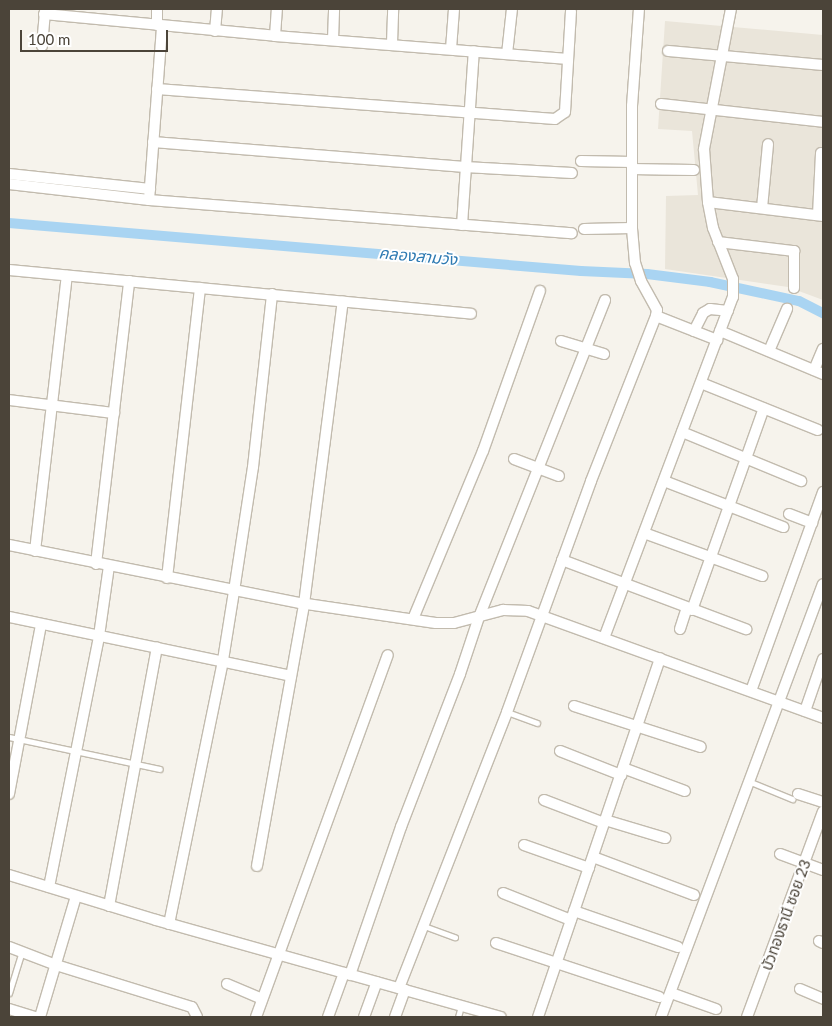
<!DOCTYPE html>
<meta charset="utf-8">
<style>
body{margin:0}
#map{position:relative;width:832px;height:1026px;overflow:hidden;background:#f6f3ec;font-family:Lato,"Noto Sans Thai",sans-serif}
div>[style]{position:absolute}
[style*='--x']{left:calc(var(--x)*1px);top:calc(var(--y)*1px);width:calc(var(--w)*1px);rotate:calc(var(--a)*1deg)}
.residential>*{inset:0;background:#eae5da}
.canal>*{height:10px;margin:-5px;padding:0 5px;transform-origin:5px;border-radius:5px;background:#a9d4f2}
.roads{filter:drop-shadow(1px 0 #c2bbae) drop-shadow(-1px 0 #c2bbae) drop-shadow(0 1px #c2bbae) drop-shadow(0 -1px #c2bbae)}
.service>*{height:5px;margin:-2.5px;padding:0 2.5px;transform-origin:2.5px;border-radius:2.5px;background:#fff}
.minor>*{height:10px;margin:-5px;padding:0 5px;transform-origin:5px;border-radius:5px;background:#fff}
span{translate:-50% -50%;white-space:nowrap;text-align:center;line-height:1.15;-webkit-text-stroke:4px #fff;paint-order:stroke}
.street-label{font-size:15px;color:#4b4439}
.water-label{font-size:16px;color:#2e7ab2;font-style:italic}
.frame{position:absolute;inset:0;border:10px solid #4b4439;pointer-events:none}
.scale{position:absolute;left:20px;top:30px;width:148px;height:22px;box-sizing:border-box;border:2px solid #4b4439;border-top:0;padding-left:6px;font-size:15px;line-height:18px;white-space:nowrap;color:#4b4439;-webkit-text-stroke:4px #fff;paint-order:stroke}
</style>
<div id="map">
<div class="residential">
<i style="clip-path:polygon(665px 21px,823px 35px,823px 300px,788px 287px,665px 269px,666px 196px,698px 195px,692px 131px,658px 129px)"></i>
</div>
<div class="canal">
<i style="--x:9;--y:223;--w:574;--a:4.8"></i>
<i style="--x:581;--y:271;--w:66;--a:2.6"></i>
<i style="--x:647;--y:274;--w:64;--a:7.2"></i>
<i style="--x:710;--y:282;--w:91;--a:12.1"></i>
<i style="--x:799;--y:301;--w:27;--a:27"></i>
</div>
<div class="roads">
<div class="service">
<i style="--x:507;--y:712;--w:32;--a:20"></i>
<i style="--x:9;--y:737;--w:154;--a:12"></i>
<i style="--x:748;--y:781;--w:48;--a:22.2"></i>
<i style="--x:424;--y:926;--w:33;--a:20"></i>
<i style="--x:9;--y:993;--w:44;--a:-72.8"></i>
<i style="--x:458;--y:1017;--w:11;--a:-75"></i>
</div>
<div class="minor">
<i style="--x:44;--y:14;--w:232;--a:5.4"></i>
<i style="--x:275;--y:36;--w:294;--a:4.5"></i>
<i style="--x:157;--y:25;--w:16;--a:-90"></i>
<i style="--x:215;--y:31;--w:22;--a:-85"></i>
<i style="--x:275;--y:36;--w:27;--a:-86"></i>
<i style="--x:333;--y:40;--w:31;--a:-88"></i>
<i style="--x:392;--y:43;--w:34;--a:-88"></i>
<i style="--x:42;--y:46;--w:37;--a:-85"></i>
<i style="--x:451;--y:49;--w:40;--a:-85.7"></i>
<i style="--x:668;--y:51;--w:156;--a:5.2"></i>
<i style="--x:507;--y:54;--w:45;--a:-83.7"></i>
<i style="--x:157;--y:89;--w:399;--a:4.3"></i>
<i style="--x:555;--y:119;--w:12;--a:-35"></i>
<i style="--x:565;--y:112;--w:101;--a:-86.6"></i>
<i style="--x:661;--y:104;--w:163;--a:6.3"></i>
<i style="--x:153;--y:142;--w:313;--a:4.6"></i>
<i style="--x:465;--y:167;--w:107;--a:3.2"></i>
<i style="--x:581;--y:161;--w:51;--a:1.1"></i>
<i style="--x:632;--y:169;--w:62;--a:0.9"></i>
<i style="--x:9;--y:174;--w:142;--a:6.1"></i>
<i style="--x:9;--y:184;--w:141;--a:6.5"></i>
<i style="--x:149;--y:200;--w:424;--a:4.5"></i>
<i style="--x:149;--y:200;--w:174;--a:-85.7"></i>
<i style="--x:708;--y:202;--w:116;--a:6.9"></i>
<i style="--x:762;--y:208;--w:64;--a:-84.6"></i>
<i style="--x:818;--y:215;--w:62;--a:-87.2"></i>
<i style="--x:462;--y:225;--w:174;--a:-86.1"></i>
<i style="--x:584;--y:229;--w:48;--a:-1.2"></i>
<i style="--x:718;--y:242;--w:77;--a:6.8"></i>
<i style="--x:794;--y:251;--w:37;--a:90"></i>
<i style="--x:9;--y:270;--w:464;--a:5.4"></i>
<i style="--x:656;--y:316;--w:66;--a:21.5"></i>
<i style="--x:694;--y:331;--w:20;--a:-63"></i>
<i style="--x:703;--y:313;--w:8;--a:-30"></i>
<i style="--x:710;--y:309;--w:18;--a:6"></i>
<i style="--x:720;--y:331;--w:112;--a:22.7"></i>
<i style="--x:561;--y:341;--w:45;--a:16.8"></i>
<i style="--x:769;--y:351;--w:46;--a:-66.8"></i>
<i style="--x:814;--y:370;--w:23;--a:-67"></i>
<i style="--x:701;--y:383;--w:126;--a:21.9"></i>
<i style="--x:9;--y:400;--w:106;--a:7.1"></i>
<i style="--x:682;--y:432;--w:129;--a:22.4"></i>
<i style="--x:514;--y:459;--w:48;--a:20.7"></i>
<i style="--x:664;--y:481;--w:128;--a:21.1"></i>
<i style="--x:789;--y:514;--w:25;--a:21"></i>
<i style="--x:644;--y:533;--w:126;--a:20"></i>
<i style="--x:9;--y:545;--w:297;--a:11.3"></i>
<i style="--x:300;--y:603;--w:137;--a:8.4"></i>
<i style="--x:436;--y:623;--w:18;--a:0"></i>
<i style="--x:454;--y:623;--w:51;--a:-14.9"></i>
<i style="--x:503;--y:610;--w:25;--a:2"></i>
<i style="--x:528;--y:611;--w:314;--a:19.9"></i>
<i style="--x:35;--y:551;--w:277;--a:-83.4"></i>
<i style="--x:562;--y:560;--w:197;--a:20.6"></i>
<i style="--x:96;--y:564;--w:285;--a:-83.3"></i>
<i style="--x:167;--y:578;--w:292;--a:-83.5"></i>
<i style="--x:692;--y:610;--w:214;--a:-70.4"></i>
<i style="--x:9;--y:617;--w:288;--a:11.8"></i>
<i style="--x:413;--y:619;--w:182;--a:-67.4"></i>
<i style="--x:483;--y:451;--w:170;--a:-70.4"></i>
<i style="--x:680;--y:629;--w:22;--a:-72"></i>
<i style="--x:604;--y:638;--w:365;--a:-69.3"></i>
<i style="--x:733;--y:297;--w:18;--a:-90"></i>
<i style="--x:733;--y:279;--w:55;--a:-111.4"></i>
<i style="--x:713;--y:228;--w:26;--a:-101"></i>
<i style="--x:708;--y:202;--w:53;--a:-94.3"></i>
<i style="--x:704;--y:149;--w:143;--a:-79.1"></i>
<i style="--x:751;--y:691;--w:212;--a:-70.1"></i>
<i style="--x:574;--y:706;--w:133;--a:17.9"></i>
<i style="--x:805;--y:711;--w:55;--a:-70.9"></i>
<i style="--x:560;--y:751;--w:66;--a:21.5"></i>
<i style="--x:623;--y:768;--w:66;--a:20.4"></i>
<i style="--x:9;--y:794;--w:172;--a:-79.3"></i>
<i style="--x:798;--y:794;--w:26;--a:18"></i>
<i style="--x:544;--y:800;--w:64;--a:21"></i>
<i style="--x:605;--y:820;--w:63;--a:16.7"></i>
<i style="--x:524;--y:845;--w:69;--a:19.5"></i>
<i style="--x:780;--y:854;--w:46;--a:20.4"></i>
<i style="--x:593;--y:857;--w:108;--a:20.6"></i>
<i style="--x:257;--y:866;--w:266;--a:-79.8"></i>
<i style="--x:304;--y:604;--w:305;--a:-82.7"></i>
<i style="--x:9;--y:875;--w:154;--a:17"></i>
<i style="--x:156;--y:920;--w:358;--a:15.7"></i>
<i style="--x:49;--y:887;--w:256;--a:-78.7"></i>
<i style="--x:99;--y:636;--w:71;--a:-81.9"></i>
<i style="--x:503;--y:893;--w:73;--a:21.7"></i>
<i style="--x:109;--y:906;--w:263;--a:-79.5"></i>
<i style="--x:574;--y:911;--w:110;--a:19.1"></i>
<i style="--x:169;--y:924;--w:269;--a:-78.4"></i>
<i style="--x:223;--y:660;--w:70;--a:-80.9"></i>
<i style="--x:234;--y:591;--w:125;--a:-81.3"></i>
<i style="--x:253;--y:467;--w:174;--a:-83.7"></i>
<i style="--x:819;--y:941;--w:4;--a:27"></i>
<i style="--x:496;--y:943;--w:172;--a:18.3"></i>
<i style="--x:9;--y:947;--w:50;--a:21"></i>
<i style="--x:56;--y:965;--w:142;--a:17.2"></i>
<i style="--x:192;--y:1007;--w:11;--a:63"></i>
<i style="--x:350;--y:975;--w:157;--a:-71"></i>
<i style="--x:401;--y:827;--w:164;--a:-68.9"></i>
<i style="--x:460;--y:674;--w:60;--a:-71.6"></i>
<i style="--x:479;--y:617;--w:341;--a:-68.3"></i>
<i style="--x:227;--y:984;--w:38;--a:23"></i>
<i style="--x:399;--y:988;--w:296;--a:-68.6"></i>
<i style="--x:507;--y:712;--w:246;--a:-70"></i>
<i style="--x:591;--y:481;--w:177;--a:-68.5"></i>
<i style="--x:656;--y:316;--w:6;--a:-81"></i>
<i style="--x:657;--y:310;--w:33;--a:-119"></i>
<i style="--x:641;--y:281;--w:19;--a:-108"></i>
<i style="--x:635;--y:263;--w:35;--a:-95"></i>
<i style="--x:632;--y:228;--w:122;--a:-90"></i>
<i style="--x:632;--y:106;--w:97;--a:-85.9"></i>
<i style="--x:800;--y:989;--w:25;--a:23"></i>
<i style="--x:671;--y:993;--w:48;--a:19.6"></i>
<i style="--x:9;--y:1009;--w:28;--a:17"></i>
<i style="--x:40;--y:1017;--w:126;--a:-73.4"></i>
<i style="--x:256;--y:1017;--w:385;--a:-70"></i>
<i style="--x:328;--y:1017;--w:47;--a:-70"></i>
<i style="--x:364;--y:1017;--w:37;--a:-70"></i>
<i style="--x:395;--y:1017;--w:29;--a:-70"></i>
<i style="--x:538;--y:1017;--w:379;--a:-71.2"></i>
<i style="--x:661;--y:1017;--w:462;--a:-69.5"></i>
<i style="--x:747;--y:1017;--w:219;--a:-69.7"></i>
</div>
</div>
<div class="street-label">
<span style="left:786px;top:915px;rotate:-70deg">บัวทองธานี ซอย 23</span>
</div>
<div class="water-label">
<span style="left:418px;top:256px;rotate:5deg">คลองสามวัง</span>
</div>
<div class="frame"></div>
<div class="scale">100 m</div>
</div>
